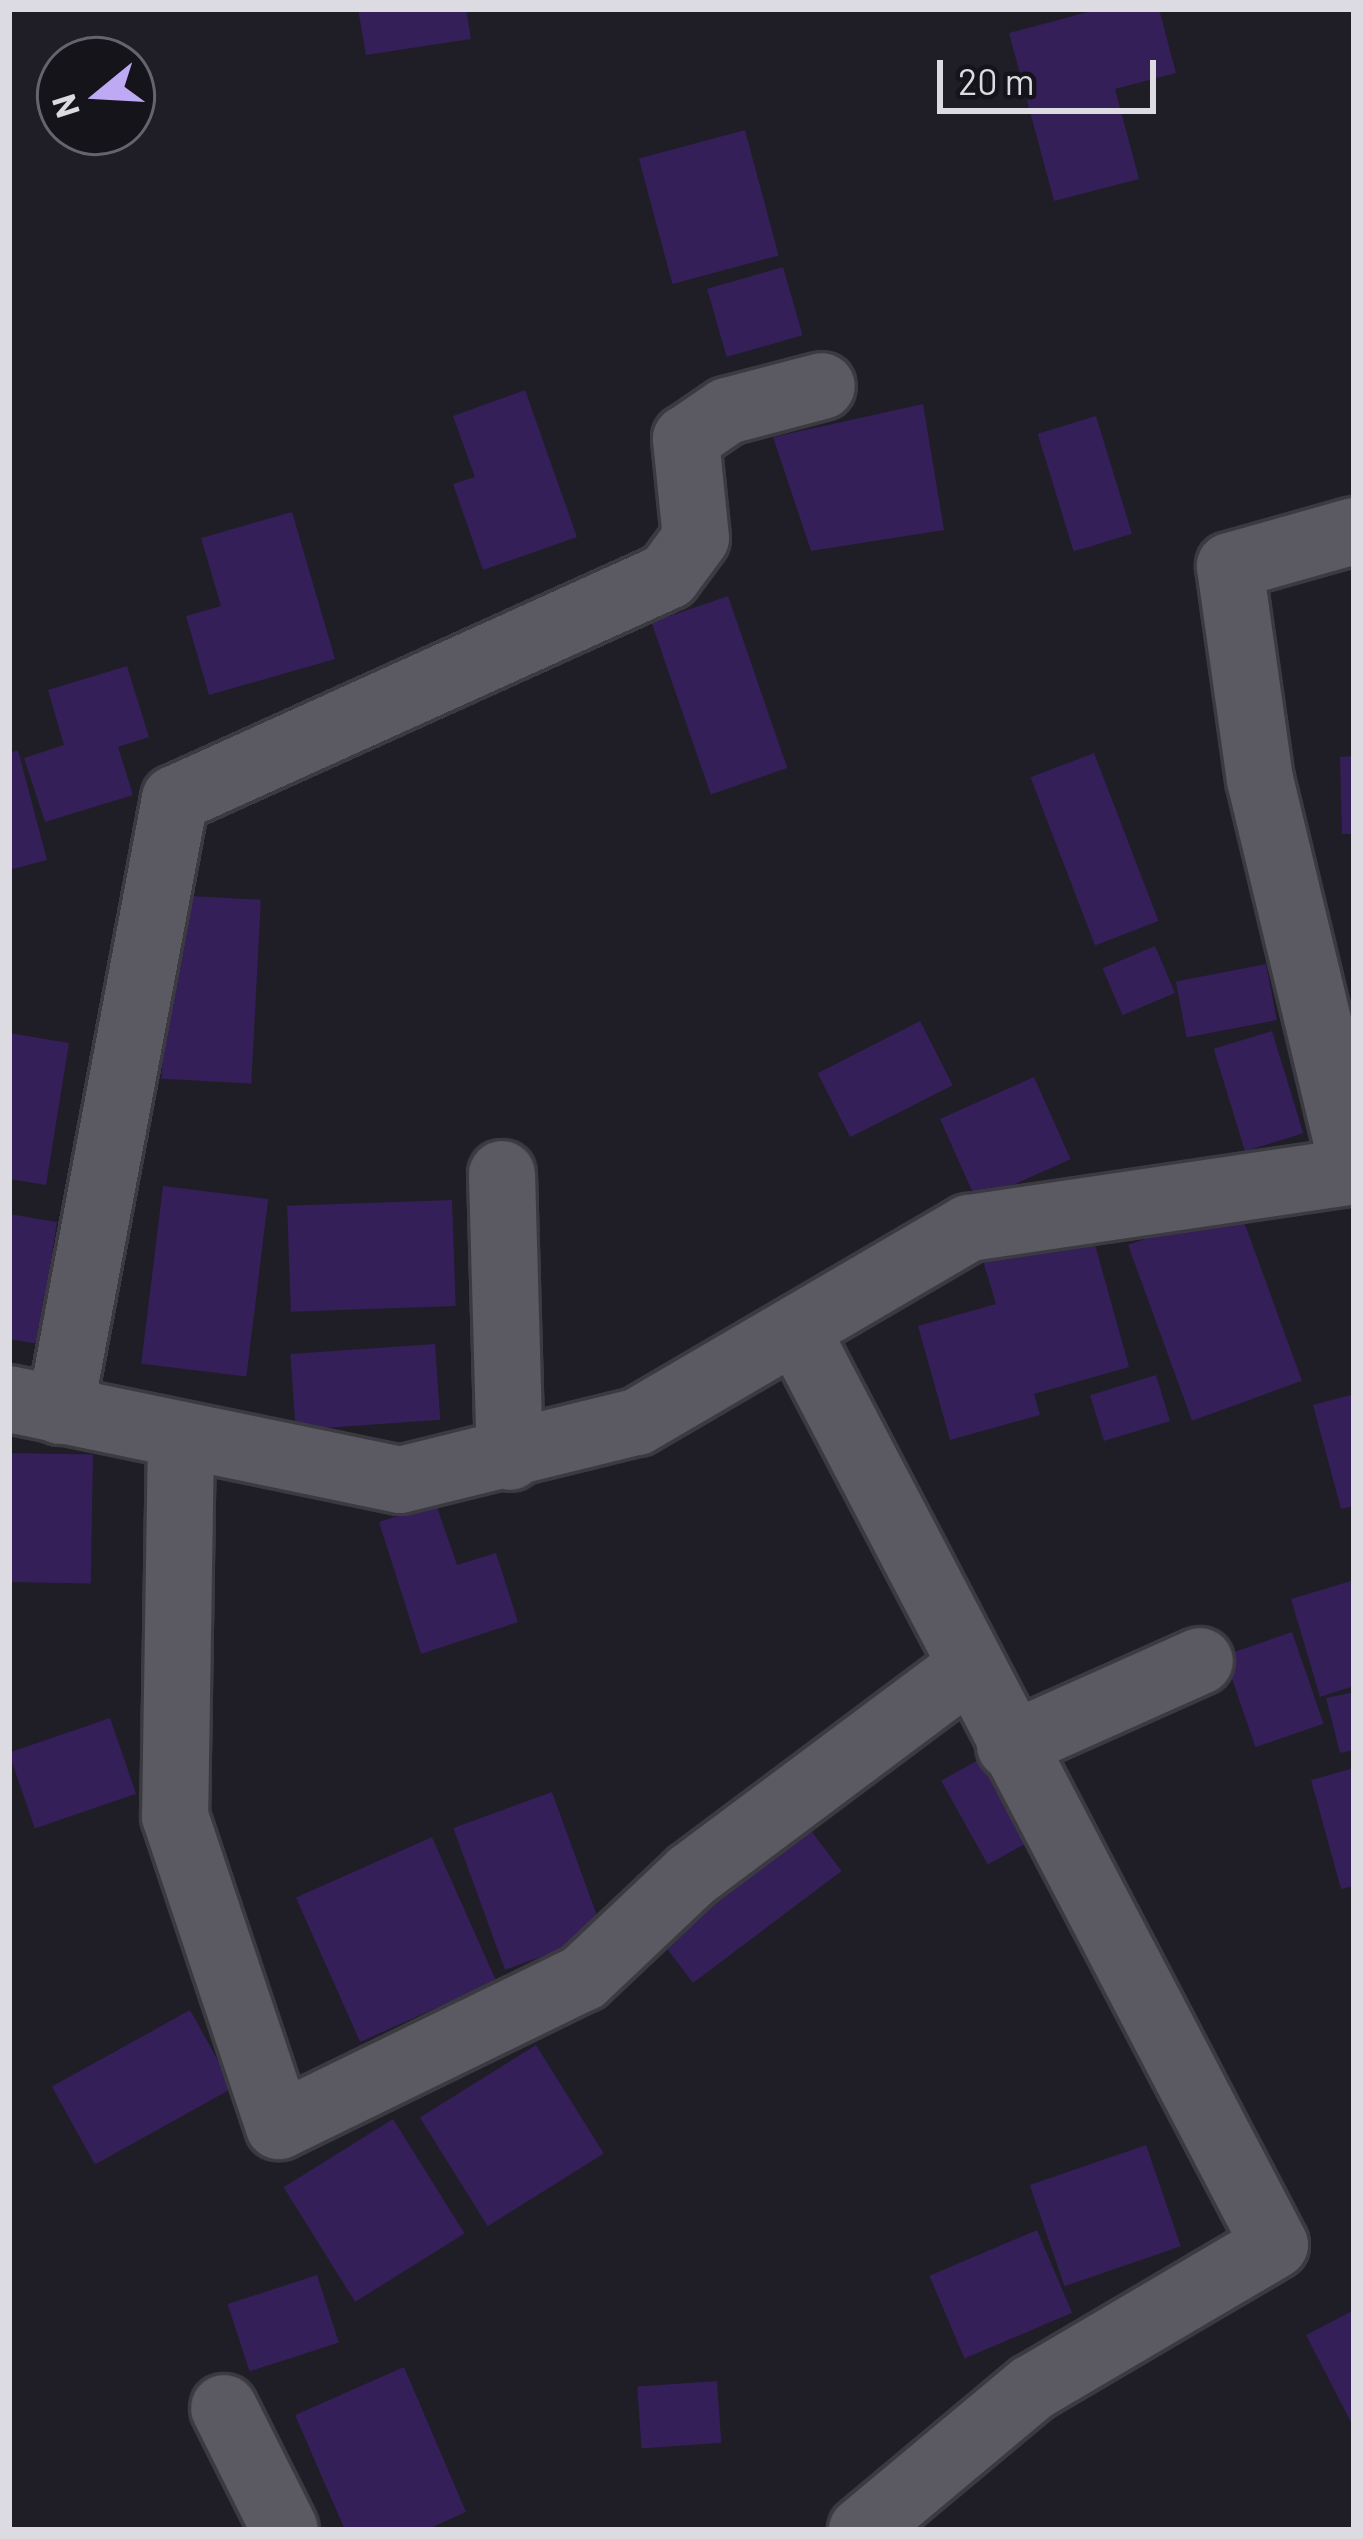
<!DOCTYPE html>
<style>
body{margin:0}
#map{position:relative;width:1363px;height:2539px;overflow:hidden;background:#1f1d25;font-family:Barlow,sans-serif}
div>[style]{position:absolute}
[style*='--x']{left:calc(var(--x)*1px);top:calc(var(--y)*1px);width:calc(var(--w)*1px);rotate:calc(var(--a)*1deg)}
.building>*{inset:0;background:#341f59;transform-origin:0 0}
.roads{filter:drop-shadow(3px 0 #3c3a41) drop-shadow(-3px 0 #3c3a41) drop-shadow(0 3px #3c3a41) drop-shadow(0 -3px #3c3a41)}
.minor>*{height:66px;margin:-33px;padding:0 33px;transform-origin:33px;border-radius:33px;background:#5b5962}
span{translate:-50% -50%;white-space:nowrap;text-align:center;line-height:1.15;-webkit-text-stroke:10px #16141b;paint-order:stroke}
.frame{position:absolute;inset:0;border:12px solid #dcdbe1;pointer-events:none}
.north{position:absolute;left:36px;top:36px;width:120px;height:120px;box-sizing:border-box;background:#16141b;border:3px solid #65646a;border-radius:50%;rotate:252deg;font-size:33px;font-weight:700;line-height:48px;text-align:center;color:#dcdbe1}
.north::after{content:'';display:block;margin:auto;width:42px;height:54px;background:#bea9f5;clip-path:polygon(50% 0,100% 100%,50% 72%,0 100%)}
.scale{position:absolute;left:937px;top:60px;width:219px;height:54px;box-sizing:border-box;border:6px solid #dcdbe1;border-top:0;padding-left:15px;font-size:36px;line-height:42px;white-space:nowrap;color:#dcdbe1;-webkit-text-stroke:9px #16141b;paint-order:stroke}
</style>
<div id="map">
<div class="building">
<i style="clip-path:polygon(358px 9px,466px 9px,471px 39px,366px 55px)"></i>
<i style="clip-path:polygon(1099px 9px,1159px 9px,1176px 73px,1115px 89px,1139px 179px,1054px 201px,1009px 33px)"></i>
<i style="left:745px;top:130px;width:130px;height:110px;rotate:75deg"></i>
<i style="left:783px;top:267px;width:71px;height:79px;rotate:74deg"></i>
<i style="clip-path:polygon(525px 390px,577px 537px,483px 570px,453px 484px,475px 477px,453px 416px)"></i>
<i style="clip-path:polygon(923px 404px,944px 530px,811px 551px,773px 437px)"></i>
<i style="left:1096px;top:416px;width:123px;height:61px;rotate:73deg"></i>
<i style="clip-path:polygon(292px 512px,335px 659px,209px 695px,186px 616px,221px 606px,201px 538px)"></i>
<i style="left:728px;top:596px;width:182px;height:81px;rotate:71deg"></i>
<i style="clip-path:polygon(127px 666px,149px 737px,118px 747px,133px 795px,45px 822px,24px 758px,64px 745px,48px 690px)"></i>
<i style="clip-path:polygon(18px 750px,47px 860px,9px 870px,9px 753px)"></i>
<i style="left:1094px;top:753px;width:180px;height:68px;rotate:69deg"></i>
<i style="clip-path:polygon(1354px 756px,1354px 834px,1342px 834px,1340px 757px)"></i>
<i style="left:171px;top:895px;width:90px;height:184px;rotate:3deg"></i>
<i style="left:1155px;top:946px;width:51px;height:57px;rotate:67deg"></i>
<i style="left:1266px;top:964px;width:57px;height:92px;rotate:79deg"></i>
<i style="left:920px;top:1021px;width:72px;height:115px;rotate:63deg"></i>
<i style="left:1272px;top:1031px;width:107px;height:61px;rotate:73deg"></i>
<i style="clip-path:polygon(9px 1033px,69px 1043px,46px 1185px,9px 1179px)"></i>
<i style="left:1034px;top:1077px;width:90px;height:103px;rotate:66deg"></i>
<i style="left:163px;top:1186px;width:106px;height:179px;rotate:7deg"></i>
<i style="left:452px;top:1200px;width:106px;height:165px;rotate:88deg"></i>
<i style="left:1238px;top:1205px;width:187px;height:117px;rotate:70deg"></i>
<i style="clip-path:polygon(9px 1214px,57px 1222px,38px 1344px,9px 1339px)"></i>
<i style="clip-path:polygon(1091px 1230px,1129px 1367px,1034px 1394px,1040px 1415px,950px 1440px,918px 1326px,996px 1304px,983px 1261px)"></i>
<i style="left:435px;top:1344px;width:76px;height:145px;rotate:86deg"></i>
<i style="left:1156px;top:1375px;width:48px;height:69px;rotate:73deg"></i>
<i style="clip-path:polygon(1354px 1394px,1354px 1506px,1341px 1509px,1313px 1405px)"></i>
<i style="left:9px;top:1453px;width:84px;height:129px;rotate:1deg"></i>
<i style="clip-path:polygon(436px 1504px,457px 1565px,496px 1553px,518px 1622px,421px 1654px,379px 1522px)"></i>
<i style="clip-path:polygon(1354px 1580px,1354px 1686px,1320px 1697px,1291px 1599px)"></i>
<i style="left:1292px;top:1632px;width:97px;height:72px;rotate:71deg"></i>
<i style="clip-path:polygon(1354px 1692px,1354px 1750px,1340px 1753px,1326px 1698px)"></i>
<i style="left:110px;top:1718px;width:80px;height:107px;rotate:71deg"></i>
<i style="left:991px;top:1753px;width:96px;height:57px;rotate:61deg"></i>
<i style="clip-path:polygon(1354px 1768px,1354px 1886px,1341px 1889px,1311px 1780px)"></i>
<i style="left:552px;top:1792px;width:151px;height:105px;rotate:70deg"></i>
<i style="left:806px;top:1824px;width:59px;height:186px;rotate:53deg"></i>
<i style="left:432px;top:1837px;width:158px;height:149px;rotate:66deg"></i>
<i style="left:190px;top:2010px;width:89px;height:158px;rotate:61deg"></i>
<i style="left:536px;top:2045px;width:128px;height:137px;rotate:58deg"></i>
<i style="left:393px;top:2119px;width:135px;height:129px;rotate:58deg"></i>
<i style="left:1146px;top:2145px;width:107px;height:123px;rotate:71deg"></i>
<i style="left:1037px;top:2230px;width:90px;height:117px;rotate:67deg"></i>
<i style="left:317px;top:2275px;width:71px;height:94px;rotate:72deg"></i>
<i style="clip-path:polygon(1354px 2310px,1354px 2428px,1306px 2335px)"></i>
<i style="clip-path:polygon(404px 2367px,466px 2512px,426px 2530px,345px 2530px,295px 2415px)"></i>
<i style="left:717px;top:2381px;width:62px;height:80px;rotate:86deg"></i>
</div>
<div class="roads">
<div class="minor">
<i style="--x:502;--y:1174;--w:283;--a:88.4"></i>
<i style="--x:797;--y:1331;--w:1031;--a:62.39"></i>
<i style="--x:1275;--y:2245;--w:282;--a:149.5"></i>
<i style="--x:1032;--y:2388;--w:222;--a:140.1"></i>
<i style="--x:9;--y:1399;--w:399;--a:11.7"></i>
<i style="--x:400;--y:1480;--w:244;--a:-13.8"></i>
<i style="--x:637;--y:1422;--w:385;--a:-30.3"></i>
<i style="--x:969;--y:1228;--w:389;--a:-8.4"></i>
<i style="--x:1354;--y:1171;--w:402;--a:-103.5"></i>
<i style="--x:1260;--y:780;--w:216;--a:-98"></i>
<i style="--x:1230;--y:566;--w:129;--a:-15.8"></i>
<i style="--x:60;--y:1411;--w:623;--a:-79.36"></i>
<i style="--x:175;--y:799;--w:541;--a:-24.34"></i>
<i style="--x:668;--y:576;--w:47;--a:-53.6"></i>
<i style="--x:696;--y:538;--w:100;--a:-95.8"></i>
<i style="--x:686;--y:439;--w:50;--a:-34.3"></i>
<i style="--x:727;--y:411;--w:98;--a:-14.7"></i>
<i style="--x:181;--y:1440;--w:376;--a:90.9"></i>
<i style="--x:175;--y:1816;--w:327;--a:71.5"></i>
<i style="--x:279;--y:2126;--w:338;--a:-26"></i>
<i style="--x:583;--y:1978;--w:150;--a:-43.4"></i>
<i style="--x:692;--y:1875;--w:346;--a:-36.8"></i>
<i style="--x:1010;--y:1746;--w:208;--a:-24.1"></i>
<i style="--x:224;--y:2408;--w:136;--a:63.4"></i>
</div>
</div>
<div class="frame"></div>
<div class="north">N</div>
<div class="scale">20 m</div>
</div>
